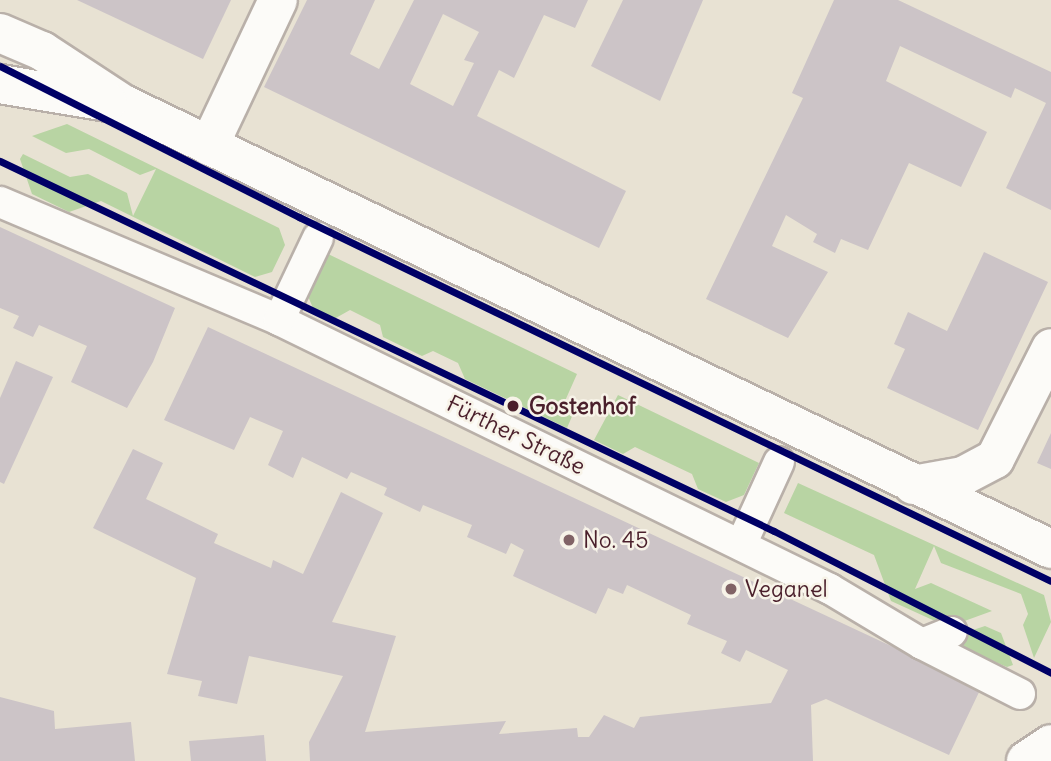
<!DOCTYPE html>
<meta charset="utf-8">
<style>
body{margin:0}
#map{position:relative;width:1051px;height:761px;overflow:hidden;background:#e8e2d3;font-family:Delius,sans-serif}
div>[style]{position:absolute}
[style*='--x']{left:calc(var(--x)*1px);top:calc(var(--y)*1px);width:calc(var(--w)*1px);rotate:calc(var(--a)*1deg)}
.green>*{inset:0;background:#b8d4a3}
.building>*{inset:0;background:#ccc4c7}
.roads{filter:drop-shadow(2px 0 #b9b0a9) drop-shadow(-2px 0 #b9b0a9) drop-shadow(0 2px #b9b0a9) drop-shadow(0 -2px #b9b0a9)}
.pedestrian>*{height:30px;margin:-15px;padding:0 15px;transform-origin:15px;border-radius:15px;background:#fcfbf8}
.minor>*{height:38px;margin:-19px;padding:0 19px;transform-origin:19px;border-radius:19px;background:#fcfbf8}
.secondary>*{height:38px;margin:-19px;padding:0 19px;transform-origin:19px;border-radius:19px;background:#fcfbf8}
.metro-1>*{height:7px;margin:-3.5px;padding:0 3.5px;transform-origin:3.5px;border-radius:3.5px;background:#006}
.dots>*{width:19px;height:19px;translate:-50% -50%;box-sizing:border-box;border:4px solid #f7f3e8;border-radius:50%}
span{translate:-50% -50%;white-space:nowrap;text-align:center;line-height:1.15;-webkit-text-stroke:5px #f7f3e8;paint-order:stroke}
.stop-label{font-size:23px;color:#4a1f2b;font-weight:700}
.left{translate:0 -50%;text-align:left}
.street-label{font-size:23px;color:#4a1f2b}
.poi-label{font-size:23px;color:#4a1f2b}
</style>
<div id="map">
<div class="green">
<i style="clip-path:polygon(67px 124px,279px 228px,285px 245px,272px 272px,255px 277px,101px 201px,69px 212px,32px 194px,20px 159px,23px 154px,70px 177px,88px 174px,127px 193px,133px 216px,156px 169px,140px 175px,89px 149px,66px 153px,32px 136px)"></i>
<i style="clip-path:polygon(326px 253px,577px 374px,565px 401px,576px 407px,567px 428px,465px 379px,458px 363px,433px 351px,422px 356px,383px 337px,380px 325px,350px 310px,334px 319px,313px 308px,307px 294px)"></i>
<i style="clip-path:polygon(618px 395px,759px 463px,744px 495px,726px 502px,698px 489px,692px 474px,635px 447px,623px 454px,594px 440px)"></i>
<i style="clip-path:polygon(798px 483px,1044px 595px,1051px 622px,1034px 658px,1023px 625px,1028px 614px,1021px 594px,941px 563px,934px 546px,915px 589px,931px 583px,992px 611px,948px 627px,891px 601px,874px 555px,784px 513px)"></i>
<i style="clip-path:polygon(985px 626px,1001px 633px,1013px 665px,1007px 667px,954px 645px,952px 637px)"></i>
</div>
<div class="building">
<i style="clip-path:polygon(77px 0,231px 0,203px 59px)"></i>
<i style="clip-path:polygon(evenodd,307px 0,375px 0,350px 54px,379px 69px,414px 0,588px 0,575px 28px,544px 15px,514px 78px,499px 70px,477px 116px,626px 191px,599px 248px,264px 87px,307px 0,443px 14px,479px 32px,464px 60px,474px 63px,453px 106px,410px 84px,443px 14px)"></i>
<i style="clip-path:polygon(623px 0,703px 0,660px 101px,591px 66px)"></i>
<i style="clip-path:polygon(834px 0,898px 0,1051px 72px,1051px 210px,1006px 188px,1046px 103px,1015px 88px,1011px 98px,900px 46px,886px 81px,987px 132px,961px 187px,909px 163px,868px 250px,841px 239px,835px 253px,813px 242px,817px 234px,786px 215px,772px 246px,828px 272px,788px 338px,706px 299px,803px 98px,792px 93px)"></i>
<i style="clip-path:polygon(0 227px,175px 308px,153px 362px,127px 408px,71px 382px,87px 346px,39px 325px,33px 337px,13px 328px,19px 316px,0 308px)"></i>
<i style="clip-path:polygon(984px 252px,1048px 282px,978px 430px,887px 388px,905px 349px,894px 344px,908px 312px,947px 331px)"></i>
<i style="clip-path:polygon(208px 327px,981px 688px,949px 755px,826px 699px,811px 705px,813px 761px,310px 761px,309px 742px,343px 676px,249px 656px,237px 704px,198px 696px,202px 681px,167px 674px,196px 578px,93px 528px,133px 449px,163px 463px,146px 499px,218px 534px,214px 543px,271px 568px,273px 560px,303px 574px,341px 492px,383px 513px,332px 622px,396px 636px,365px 732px,506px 721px,499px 734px,577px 728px,578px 737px,589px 737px,604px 715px,634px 728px,640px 717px,771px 703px,788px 670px,746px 650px,740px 662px,721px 653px,727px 641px,687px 624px,691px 615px,627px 585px,623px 594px,608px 588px,596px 614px,513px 576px,524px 550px,511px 543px,506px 554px,467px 537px,472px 525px,423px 505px,420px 512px,384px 495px,387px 488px,351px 472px,347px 479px,302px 457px,293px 478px,268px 465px,283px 431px,250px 417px,234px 450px,164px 420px)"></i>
<i style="clip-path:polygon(16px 361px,53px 377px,4px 484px,0 482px,0 398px)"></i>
<i style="clip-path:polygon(1051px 433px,1051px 469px,1037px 463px)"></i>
<i style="clip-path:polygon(0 697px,54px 711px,55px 729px,131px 722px,135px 761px,0 761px)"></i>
<i style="clip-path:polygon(264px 735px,266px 761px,191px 761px,189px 741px)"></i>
</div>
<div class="roads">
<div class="pedestrian">
<i style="--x:0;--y:202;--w:303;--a:22.9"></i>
<i style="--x:279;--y:320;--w:613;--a:26.02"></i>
<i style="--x:830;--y:589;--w:107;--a:30.9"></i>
<i style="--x:922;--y:644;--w:110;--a:27"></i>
<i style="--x:279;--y:320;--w:91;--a:-64.6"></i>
<i style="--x:741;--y:545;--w:91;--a:-65.4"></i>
<i style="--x:922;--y:644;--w:32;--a:-22"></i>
</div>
<div class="minor">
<i style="--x:209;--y:146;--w:161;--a:-64.7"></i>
<i style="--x:913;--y:485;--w:51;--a:-10.2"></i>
<i style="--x:963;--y:476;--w:36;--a:-28"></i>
<i style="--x:995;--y:459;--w:124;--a:-63.2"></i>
<i style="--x:1026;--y:761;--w:30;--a:-34"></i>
</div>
<div class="secondary">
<i style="--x:0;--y:33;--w:46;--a:23.2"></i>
<i style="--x:42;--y:51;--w:97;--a:33.2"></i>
<i style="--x:123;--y:104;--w:1029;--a:25.62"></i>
<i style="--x:0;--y:84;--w:109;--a:9.5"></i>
</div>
</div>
<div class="metro-1">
<i style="--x:0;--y:66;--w:335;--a:26.8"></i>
<i style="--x:299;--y:217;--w:835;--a:25.83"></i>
<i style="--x:0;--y:161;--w:858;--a:25.55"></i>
<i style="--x:774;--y:531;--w:311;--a:27.1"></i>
</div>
<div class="dots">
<i style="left:513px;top:406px;background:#4a1f2b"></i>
<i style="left:569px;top:540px;background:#816366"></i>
<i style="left:731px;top:589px;background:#816366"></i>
</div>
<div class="stop-label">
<span class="left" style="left:529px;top:406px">Gostenhof</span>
</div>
<div class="street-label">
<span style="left:516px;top:435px;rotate:26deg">Fürther Straße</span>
</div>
<div class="poi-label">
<span class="left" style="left:583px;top:540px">No. 45</span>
<span class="left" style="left:745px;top:589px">Veganel</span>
</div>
</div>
